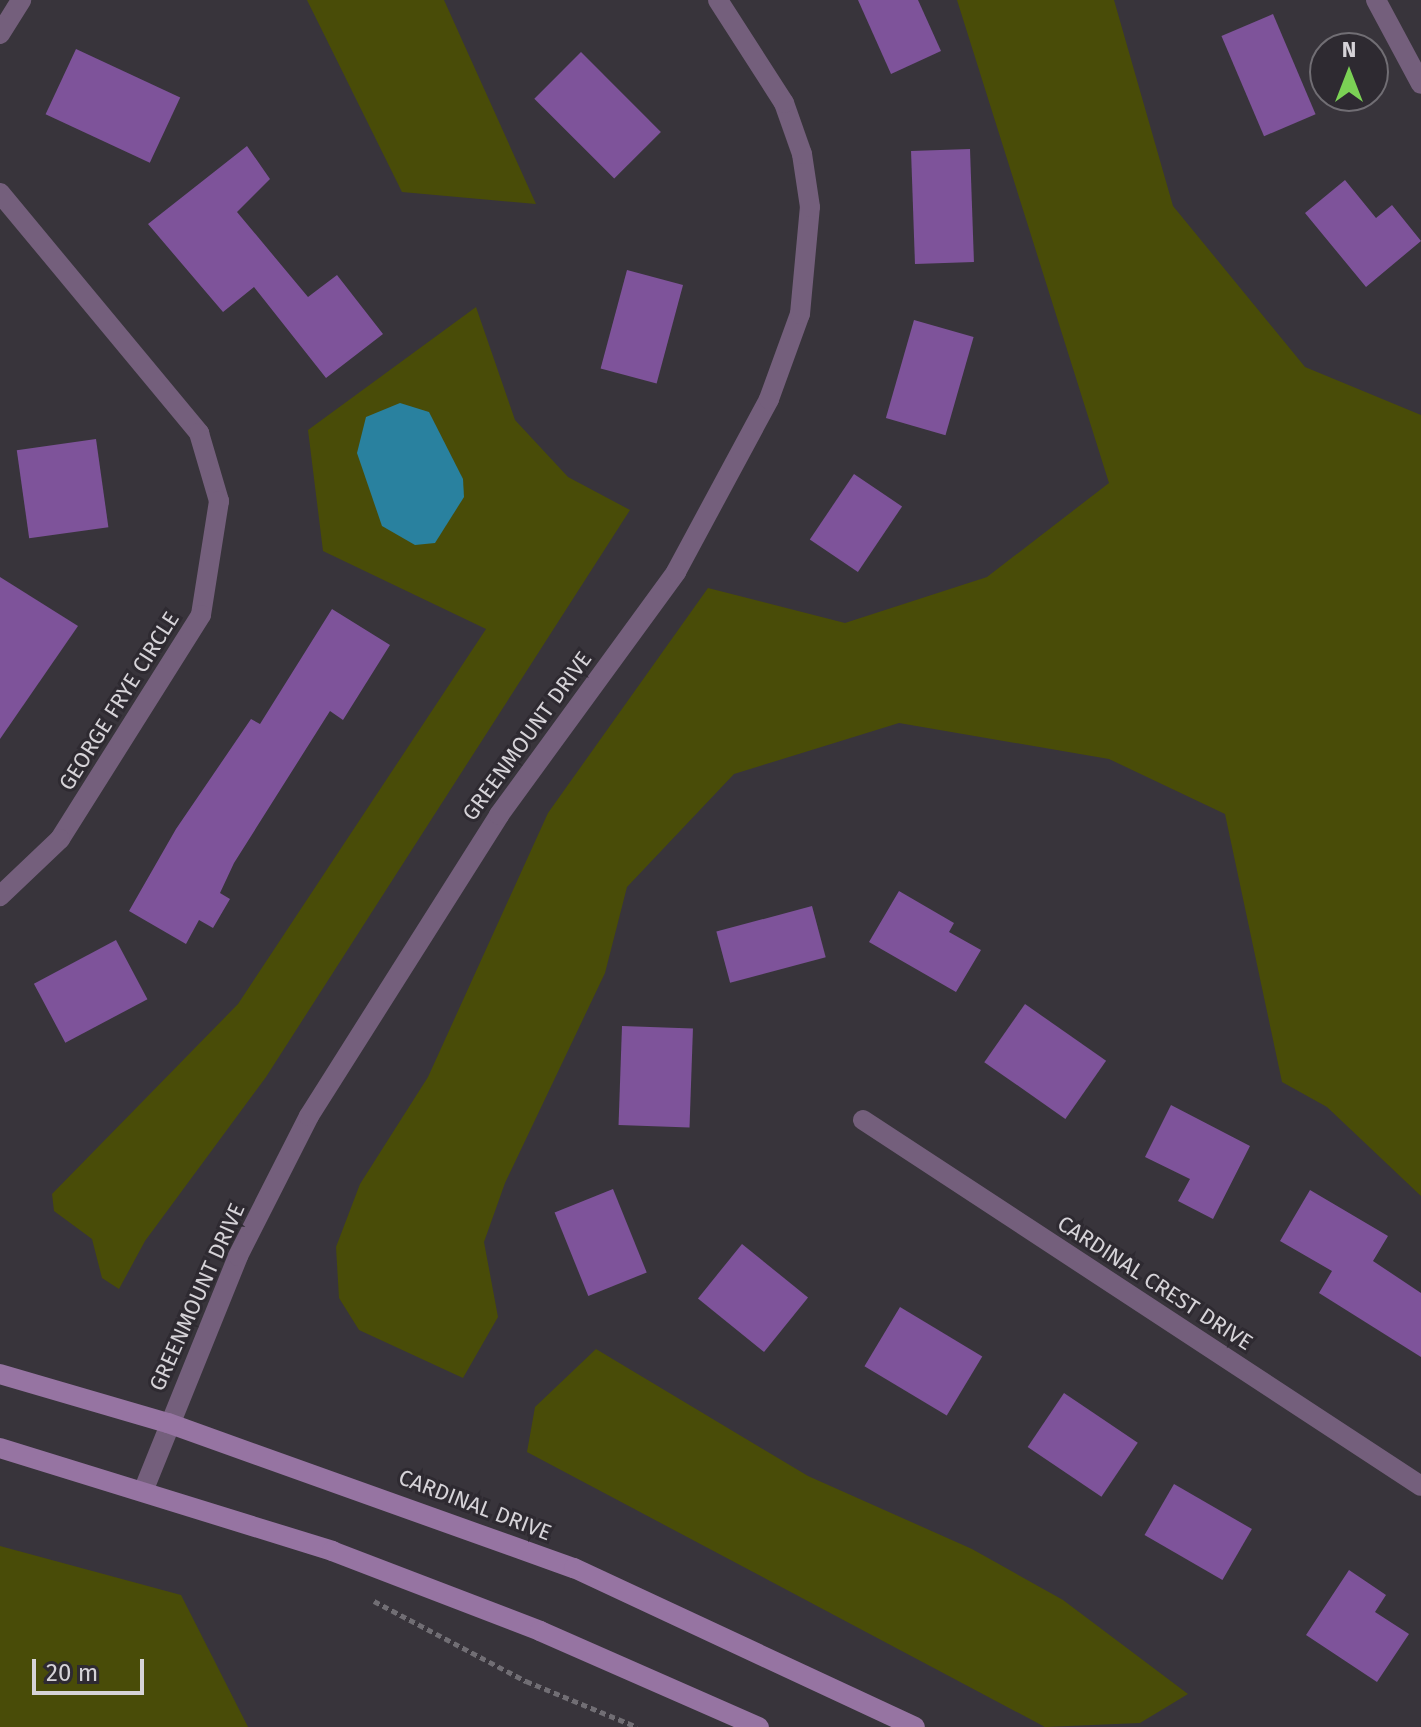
<!DOCTYPE html>
<style>
body{margin:0}
#map{position:relative;width:1421px;height:1727px;overflow:hidden;background:#38343b;font-family:"Fira Sans",sans-serif}
div>[style]{position:absolute}
[style*='--x']{left:calc(var(--x)*1px);top:calc(var(--y)*1px);width:calc(var(--w)*1px);rotate:calc(var(--a)*1deg)}
.green>*{inset:0;background:#494c08}
.water>*{inset:0;background:#29819f}
.building>*{inset:0;background:#7e539a;transform-origin:0 0}
.path>*{height:5px;margin-top:-2.5px;transform-origin:0;background:repeating-linear-gradient(90deg,#716e74 0 6px,transparent 0 10px)}
.street>*{height:20px;margin:-10px;padding:0 10px;transform-origin:10px;border-radius:10px;background:#745f7c}
.secondary>*{height:20px;margin:-10px;padding:0 10px;transform-origin:10px;border-radius:10px;background:#9674a2}
span{translate:-50% -50%;white-space:nowrap;text-align:center;line-height:1.15;-webkit-text-stroke:6px #2e2a31;paint-order:stroke}
.street-label{font-size:22px;color:#d6d3d8}
.north{position:absolute;left:1309px;top:32px;width:80px;height:80px;box-sizing:border-box;background:#2e2a31;border:2px solid #716e74;border-radius:50%;rotate:0deg;font-size:22px;font-weight:700;line-height:32px;text-align:center;color:#d6d3d8}
.north::after{content:'';display:block;margin:auto;width:28px;height:36px;background:#7bd155;clip-path:polygon(50% 0,100% 100%,50% 72%,0 100%)}
.scale{position:absolute;left:32px;top:1659px;width:112px;height:36px;box-sizing:border-box;border:4px solid #d6d3d8;border-top:0;padding-left:10px;font-size:24px;line-height:28px;white-space:nowrap;color:#d6d3d8;-webkit-text-stroke:6px #2e2a31;paint-order:stroke}
</style>
<div id="map">
<div class="green">
<i style="clip-path:polygon(307px 0,444px 0,536px 204px,402px 192px)"></i>
<i style="clip-path:polygon(957px 0,1114px 0,1173px 206px,1305px 367px,1421px 415px,1421px 1196px,1327px 1107px,1282px 1082px,1225px 814px,1109px 759px,899px 723px,734px 774px,627px 887px,605px 973px,505px 1183px,484px 1242px,498px 1317px,463px 1378px,359px 1330px,339px 1298px,336px 1247px,360px 1184px,428px 1077px,548px 813px,708px 588px,845px 623px,987px 577px,1109px 483px)"></i>
<i style="clip-path:polygon(476px 307px,515px 420px,568px 477px,630px 510px,266px 1077px,145px 1241px,119px 1289px,102px 1278px,92px 1239px,54px 1211px,52px 1194px,238px 1004px,486px 629px,323px 551px,308px 430px)"></i>
<i style="clip-path:polygon(596px 1349px,808px 1476px,972px 1549px,1063px 1600px,1188px 1694px,1140px 1723px,1045px 1727px,527px 1452px,535px 1407px)"></i>
<i style="clip-path:polygon(0 1546px,181px 1595px,248px 1727px,0 1727px)"></i>
</div>
<div class="water">
<i style="clip-path:polygon(400px 403px,429px 412px,463px 479px,464px 497px,435px 543px,415px 545px,382px 526px,357px 453px,366px 417px)"></i>
</div>
<div class="building">
<i style="clip-path:polygon(858px 0,918px 0,941px 51px,891px 74px)"></i>
<i style="left:1273px;top:14px;width:109px;height:56px;rotate:67deg"></i>
<i style="left:76px;top:49px;width:115px;height:72px;rotate:25deg"></i>
<i style="left:581px;top:52px;width:113px;height:66px;rotate:45deg"></i>
<i style="clip-path:polygon(247px 146px,270px 179px,237px 212px,308px 297px,337px 275px,383px 334px,326px 378px,254px 287px,223px 312px,148px 224px)"></i>
<i style="left:970px;top:149px;width:113px;height:59px;rotate:88deg"></i>
<i style="clip-path:polygon(1345px 180px,1376px 218px,1392px 205px,1421px 241px,1366px 287px,1305px 213px)"></i>
<i style="left:627px;top:270px;width:58px;height:102px;rotate:15deg"></i>
<i style="left:914px;top:320px;width:62px;height:102px;rotate:16deg"></i>
<i style="left:96px;top:439px;width:89px;height:80px;rotate:82deg"></i>
<i style="left:854px;top:474px;width:58px;height:79px;rotate:34deg"></i>
<i style="clip-path:polygon(0 577px,78px 626px,0 739px)"></i>
<i style="clip-path:polygon(332px 609px,390px 645px,343px 720px,330px 711px,234px 863px,220px 893px,230px 899px,213px 928px,199px 920px,186px 944px,129px 911px,176px 829px,251px 719px,260px 724px)"></i>
<i style="clip-path:polygon(899px 891px,954px 923px,949px 932px,981px 950px,956px 992px,869px 942px)"></i>
<i style="left:812px;top:906px;width:53px;height:99px;rotate:75deg"></i>
<i style="left:116px;top:940px;width:67px;height:93px;rotate:62deg"></i>
<i style="left:1025px;top:1004px;width:99px;height:71px;rotate:35deg"></i>
<i style="left:622px;top:1026px;width:71px;height:99px;rotate:2deg"></i>
<i style="clip-path:polygon(1171px 1105px,1250px 1146px,1213px 1219px,1178px 1201px,1190px 1179px,1145px 1157px)"></i>
<i style="left:613px;top:1189px;width:90px;height:63px;rotate:68deg"></i>
<i style="clip-path:polygon(1310px 1190px,1388px 1236px,1373px 1261px,1421px 1293px,1421px 1357px,1319px 1293px,1332px 1271px,1280px 1241px)"></i>
<i style="left:742px;top:1244px;width:85px;height:70px;rotate:39deg"></i>
<i style="left:900px;top:1307px;width:96px;height:69px;rotate:31deg"></i>
<i style="left:1064px;top:1393px;width:89px;height:65px;rotate:34deg"></i>
<i style="left:1174px;top:1484px;width:90px;height:59px;rotate:30deg"></i>
<i style="clip-path:polygon(1349px 1570px,1386px 1595px,1375px 1612px,1409px 1634px,1377px 1682px,1306px 1635px)"></i>
</div>
<div class="path">
<i style="--x:374;--y:1601;--w:172;--a:27.8"></i>
<i style="--x:526;--y:1681;--w:120;--a:22.5"></i>
</div>
<div class="street">
<i style="--x:1376;--y:0;--w:95;--a:61.8"></i>
<i style="--x:0;--y:34;--w:40;--a:-58"></i>
<i style="--x:0;--y:193;--w:312;--a:50.3"></i>
<i style="--x:199;--y:433;--w:71;--a:73.6"></i>
<i style="--x:219;--y:501;--w:115;--a:99"></i>
<i style="--x:201;--y:615;--w:265;--a:122.2"></i>
<i style="--x:60;--y:839;--w:83;--a:136.5"></i>
<i style="--x:863;--y:1120;--w:667;--a:33.26"></i>
<i style="--x:144;--y:1489;--w:251;--a:-68"></i>
<i style="--x:238;--y:1256;--w:157;--a:-63.1"></i>
<i style="--x:309;--y:1116;--w:356;--a:-57.7"></i>
<i style="--x:499;--y:815;--w:301;--a:-53.9"></i>
<i style="--x:676;--y:572;--w:196;--a:-61.7"></i>
<i style="--x:769;--y:399;--w:90;--a:-70"></i>
<i style="--x:800;--y:314;--w:107;--a:-84.7"></i>
<i style="--x:810;--y:207;--w:54;--a:-98.6"></i>
<i style="--x:802;--y:154;--w:54;--a:-109.4"></i>
<i style="--x:784;--y:103;--w:122;--a:-122.7"></i>
</div>
<div class="secondary">
<i style="--x:0;--y:1374;--w:175;--a:16.3"></i>
<i style="--x:168;--y:1423;--w:431;--a:19.7"></i>
<i style="--x:574;--y:1568;--w:376;--a:25"></i>
<i style="--x:0;--y:1448;--w:348;--a:17.2"></i>
<i style="--x:332;--y:1551;--w:223;--a:21"></i>
<i style="--x:540;--y:1631;--w:239;--a:23.7"></i>
</div>
<div class="street-label">
<span style="left:119px;top:701px;rotate:-58deg">GEORGE FRYE CIRCLE</span>
<span style="left:527px;top:736px;rotate:-54deg">GREENMOUNT DRIVE</span>
<span style="left:1155px;top:1283px;rotate:33deg">CARDINAL CREST DRIVE</span>
<span style="left:197px;top:1297px;rotate:-66deg">GREENMOUNT DRIVE</span>
<span style="left:475px;top:1505px;rotate:21deg">CARDINAL DRIVE</span>
</div>
<div class="north">N</div>
<div class="scale">20 m</div>
</div>
